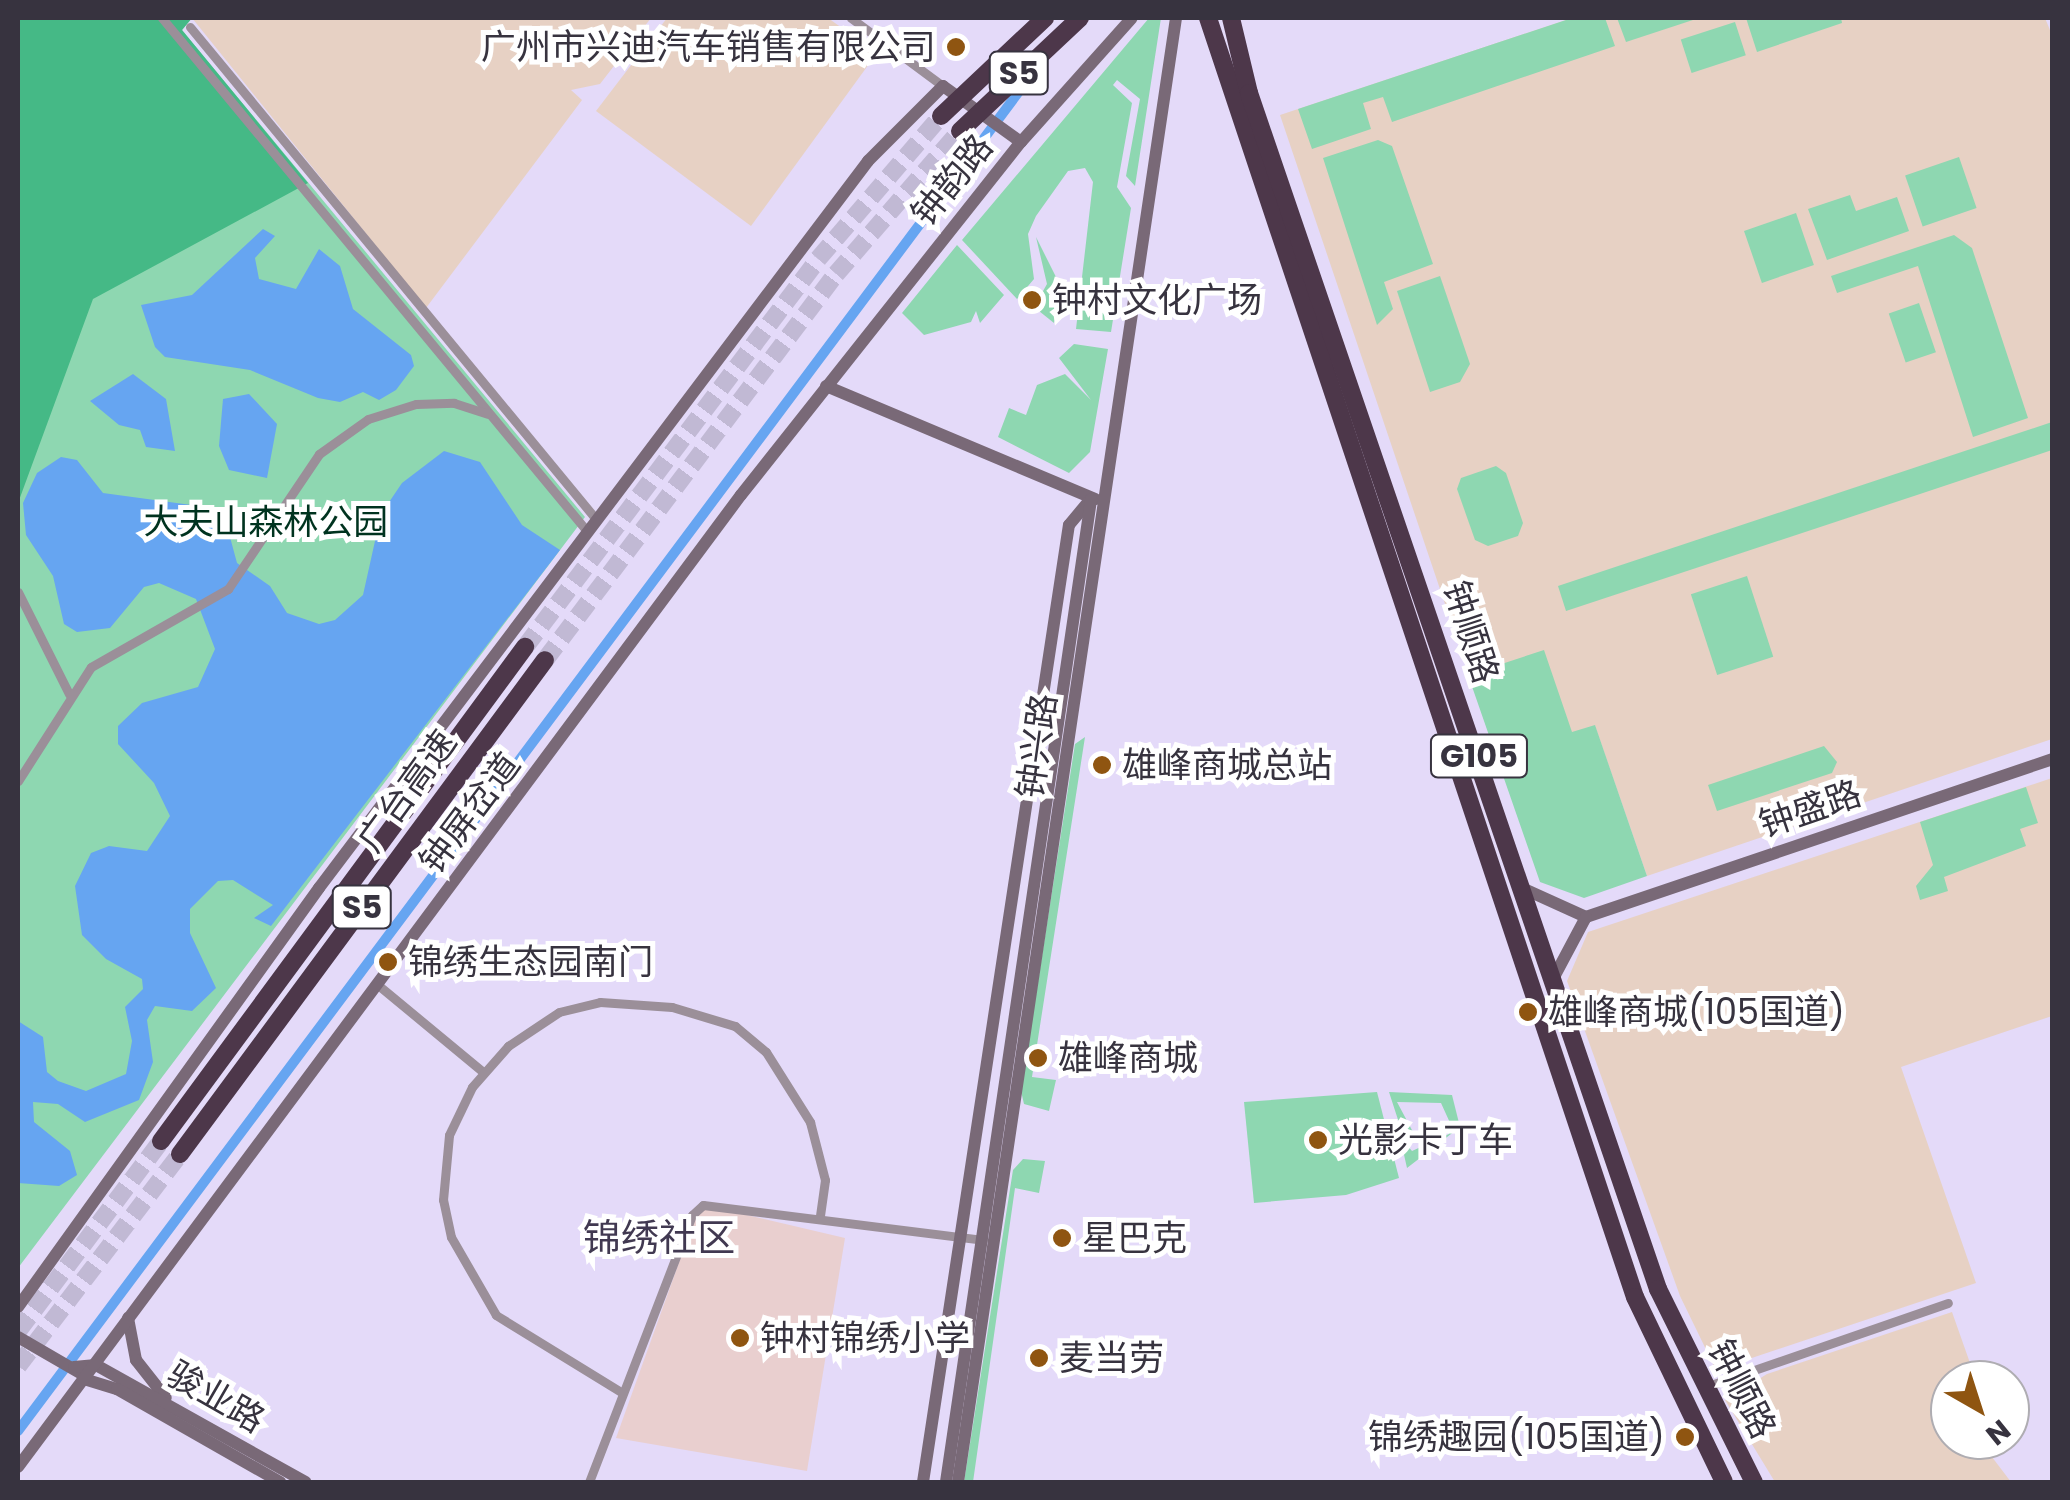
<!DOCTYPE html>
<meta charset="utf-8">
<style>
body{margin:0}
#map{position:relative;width:2070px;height:1500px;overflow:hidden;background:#e4daf9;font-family:Poppins,"Noto Sans SC",sans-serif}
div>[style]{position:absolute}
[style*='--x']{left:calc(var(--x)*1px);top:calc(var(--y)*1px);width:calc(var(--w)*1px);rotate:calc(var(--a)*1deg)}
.industrial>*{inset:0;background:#e7d1c4}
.education>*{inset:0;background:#e9cfcf}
.green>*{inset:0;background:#8ed7b1;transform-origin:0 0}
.forest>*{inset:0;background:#45b986}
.water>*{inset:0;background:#66a5f1}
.canal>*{height:10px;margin:-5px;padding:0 5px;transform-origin:5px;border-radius:5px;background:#66a5f1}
.highway-tunnel>*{height:18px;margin-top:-9px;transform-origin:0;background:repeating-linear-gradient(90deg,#c1b9d4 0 18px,transparent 0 27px)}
.street>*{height:9px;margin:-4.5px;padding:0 4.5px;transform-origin:4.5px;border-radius:4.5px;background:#9b8f99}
.secondary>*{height:12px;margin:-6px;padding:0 6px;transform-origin:6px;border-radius:6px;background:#796977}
.highway>*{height:18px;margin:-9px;padding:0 9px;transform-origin:9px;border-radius:9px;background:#4d374a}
.highway-bridge>*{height:18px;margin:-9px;padding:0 9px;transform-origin:9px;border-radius:9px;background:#4d374a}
.dots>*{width:28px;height:28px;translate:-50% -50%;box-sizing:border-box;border:5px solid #fff;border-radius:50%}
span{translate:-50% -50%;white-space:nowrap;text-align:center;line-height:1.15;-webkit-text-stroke:10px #fff;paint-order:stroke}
.shield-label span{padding:2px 8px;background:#fff;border:2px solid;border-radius:8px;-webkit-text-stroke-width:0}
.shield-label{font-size:32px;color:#37333f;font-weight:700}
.poi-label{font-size:35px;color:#37333f}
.right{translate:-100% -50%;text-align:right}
.left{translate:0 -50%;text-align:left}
.street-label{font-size:35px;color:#37333f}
.park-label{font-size:35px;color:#00331f}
.neighbourhood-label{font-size:38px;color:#413951}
.frame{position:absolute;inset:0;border:20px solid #37333f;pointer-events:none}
.north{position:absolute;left:1930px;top:1360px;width:100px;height:100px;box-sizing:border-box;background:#fff;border:2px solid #afadb2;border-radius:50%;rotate:141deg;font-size:28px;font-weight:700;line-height:40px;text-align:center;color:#37333f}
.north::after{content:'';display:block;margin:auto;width:35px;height:45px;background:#8f5511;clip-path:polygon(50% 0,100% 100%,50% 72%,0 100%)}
</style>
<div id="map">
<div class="industrial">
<i style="clip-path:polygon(192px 18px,651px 18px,600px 84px,571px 90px,582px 100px,426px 308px)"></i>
<i style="clip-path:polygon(667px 18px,828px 18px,877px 53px,751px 226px,596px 111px)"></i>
<i style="clip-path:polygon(1572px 18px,2045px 18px,2052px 35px,2052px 739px,1647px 876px,1595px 726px,1497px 758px,1280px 115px)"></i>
<i style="clip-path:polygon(2052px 778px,2052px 1016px,1901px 1067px,1976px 1283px,1716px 1370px,1680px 1296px,1567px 981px,1588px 932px)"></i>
<i style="clip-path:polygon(1952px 1312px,1976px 1380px,1950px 1380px,1950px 1440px,1997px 1440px,2001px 1451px,1992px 1457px,2011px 1482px,1775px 1482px,1725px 1400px,1767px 1374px)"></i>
</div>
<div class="education">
<i style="clip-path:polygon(700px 1204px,845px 1238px,807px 1471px,616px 1438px)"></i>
</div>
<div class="green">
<i style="clip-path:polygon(18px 18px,192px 18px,182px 30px,585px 517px,18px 1268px)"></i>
<i style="clip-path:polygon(1149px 18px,1161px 18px,1135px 186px,1126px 176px,1140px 99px,1117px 80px,1113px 85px,1132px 103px,1117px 187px,1131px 208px,1111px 332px,1076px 329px,1093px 182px,1085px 168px,1068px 171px,1036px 216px,1028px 234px,1034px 279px,1017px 299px,962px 240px)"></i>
<i style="clip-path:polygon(1572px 18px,1605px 18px,1615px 46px,1392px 122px,1383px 97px,1363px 103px,1371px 129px,1312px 149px,1298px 109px)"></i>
<i style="clip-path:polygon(1617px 18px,1699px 18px,1626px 42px)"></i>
<i style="clip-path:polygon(1746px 18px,1841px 18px,1842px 23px,1757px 52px)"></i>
<i style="left:1735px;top:22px;width:35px;height:57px;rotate:72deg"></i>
<i style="clip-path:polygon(1378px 140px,1392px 146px,1433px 264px,1384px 282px,1393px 309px,1377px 325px,1323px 158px)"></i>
<i style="left:1959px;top:157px;width:54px;height:57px;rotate:71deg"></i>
<i style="clip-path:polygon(1850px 195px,1856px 211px,1897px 197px,1909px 231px,1827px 260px,1808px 209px)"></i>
<i style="left:1796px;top:213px;width:55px;height:55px;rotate:71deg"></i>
<i style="clip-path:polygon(1954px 235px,1972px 248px,2028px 418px,1973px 437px,1918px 266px,1837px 293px,1831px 276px)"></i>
<i style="clip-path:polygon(1036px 237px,1065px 295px,1054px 323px,1034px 307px,1047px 284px)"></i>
<i style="clip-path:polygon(957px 245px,1004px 295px,980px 323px,976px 311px,971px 322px,924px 335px,902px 313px)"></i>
<i style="clip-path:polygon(1440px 276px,1470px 364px,1460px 382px,1430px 392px,1397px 291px)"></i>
<i style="left:1919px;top:303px;width:52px;height:32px;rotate:71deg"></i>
<i style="clip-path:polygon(1074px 344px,1108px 349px,1090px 452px,1069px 473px,998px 437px,1009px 408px,1026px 415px,1037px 385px,1065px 374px,1091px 400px,1059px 358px)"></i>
<i style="clip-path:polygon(2052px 422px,2052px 450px,1917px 495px,1566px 611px,1558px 586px)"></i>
<i style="clip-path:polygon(1496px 466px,1506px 473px,1523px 523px,1518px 536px,1488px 546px,1475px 540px,1457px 489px,1461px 478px)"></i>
<i style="left:1747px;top:576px;width:85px;height:59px;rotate:72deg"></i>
<i style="clip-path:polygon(1544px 650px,1572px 732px,1595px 725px,1647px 876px,1584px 898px,1540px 882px,1468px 675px)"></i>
<i style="clip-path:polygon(1085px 737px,1032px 1077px,1056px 1080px,1049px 1111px,1024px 1104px,1021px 1091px,1075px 744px)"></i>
<i style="clip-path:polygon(1824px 746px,1837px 762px,1832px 773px,1717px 811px,1708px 785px)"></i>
<i style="clip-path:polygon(2026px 787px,2038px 823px,2020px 829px,2026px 846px,1944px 877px,1948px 891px,1920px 900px,1916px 886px,1933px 865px,1920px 822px)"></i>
<i style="clip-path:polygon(1377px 1092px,1399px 1178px,1346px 1195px,1254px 1203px,1244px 1102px)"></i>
<i style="clip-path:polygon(1389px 1092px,1452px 1095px,1460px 1127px,1407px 1168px,1400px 1137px,1412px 1151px,1449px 1134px,1451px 1125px,1441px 1103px,1397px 1102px,1413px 1132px,1401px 1129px)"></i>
<i style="clip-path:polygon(1023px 1159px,1045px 1161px,1039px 1193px,1015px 1188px,973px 1482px,964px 1482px,1013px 1170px)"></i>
</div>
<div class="forest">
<i style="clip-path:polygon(18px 18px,192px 18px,182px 30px,308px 183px,93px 299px,18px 503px)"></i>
</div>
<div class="water">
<i style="clip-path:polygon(263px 229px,275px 236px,255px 258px,259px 279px,296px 289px,319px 249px,340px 266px,353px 309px,411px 355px,414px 366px,396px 390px,379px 400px,363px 392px,340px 402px,318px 398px,250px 370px,165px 357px,155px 347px,141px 305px,192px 295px)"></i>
<i style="clip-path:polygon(133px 374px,166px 399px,175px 451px,146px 447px,140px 430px,119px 425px,90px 401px)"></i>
<i style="clip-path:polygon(249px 394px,277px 424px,267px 478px,229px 470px,219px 446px,223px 399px)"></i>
<i style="clip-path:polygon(444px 451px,480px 462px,522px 525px,560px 550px,271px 926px,254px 918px,273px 905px,233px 880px,218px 881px,190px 909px,190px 933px,216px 988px,192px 1011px,155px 1006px,147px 1020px,153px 1062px,139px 1100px,85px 1122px,58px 1104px,33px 1102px,34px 1122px,70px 1151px,77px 1175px,59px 1186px,18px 1183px,18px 1021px,43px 1037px,47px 1072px,58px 1081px,86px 1091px,126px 1074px,132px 1041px,125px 1007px,143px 989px,142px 979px,106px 959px,82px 935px,75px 886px,91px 853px,109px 846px,147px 851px,170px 816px,154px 783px,118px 744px,118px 726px,142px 703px,198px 687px,215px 649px,196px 599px,159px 583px,144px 587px,110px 628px,77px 632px,64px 624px,53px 576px,26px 535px,23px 503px,37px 473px,61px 457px,77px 460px,103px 493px,206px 507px,227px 526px,237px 563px,270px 586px,287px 613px,319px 624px,335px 620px,363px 595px,381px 514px,402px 483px)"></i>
</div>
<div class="canal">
<i style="--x:18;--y:1431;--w:1699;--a:-53.23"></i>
</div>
<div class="highway-tunnel">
<i style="--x:525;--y:647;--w:486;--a:-52.9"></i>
<i style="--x:818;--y:259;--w:189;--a:-49.3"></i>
<i style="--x:545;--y:660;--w:483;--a:-53"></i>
<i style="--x:836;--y:274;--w:189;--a:-49.1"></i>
<i style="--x:18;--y:1331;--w:238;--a:-53"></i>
<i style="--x:18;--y:1366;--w:267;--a:-52.6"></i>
</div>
<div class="street">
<i style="--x:162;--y:18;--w:665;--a:50.37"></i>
<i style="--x:851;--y:18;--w:114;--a:36.5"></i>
<i style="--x:190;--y:27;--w:636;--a:50.48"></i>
<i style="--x:18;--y:592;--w:114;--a:63.4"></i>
<i style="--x:18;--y:781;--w:135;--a:-57.4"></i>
<i style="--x:91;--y:667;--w:158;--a:-29.7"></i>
<i style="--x:228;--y:589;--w:163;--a:-56"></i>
<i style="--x:319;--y:454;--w:60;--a:-35.5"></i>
<i style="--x:368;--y:419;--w:50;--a:-17.4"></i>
<i style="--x:416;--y:404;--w:38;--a:-2"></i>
<i style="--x:454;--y:403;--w:35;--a:18"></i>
<i style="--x:378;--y:985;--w:136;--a:39.6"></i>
<i style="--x:1705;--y:1387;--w:257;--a:-19.1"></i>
<i style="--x:621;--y:1392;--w:147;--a:-148.4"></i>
<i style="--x:496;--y:1315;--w:90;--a:-120"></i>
<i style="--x:451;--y:1237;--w:38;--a:-102"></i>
<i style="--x:443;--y:1200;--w:65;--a:-84.7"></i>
<i style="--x:449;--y:1135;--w:53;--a:-64.4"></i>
<i style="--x:472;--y:1087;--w:55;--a:-48.7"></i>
<i style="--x:508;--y:1046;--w:61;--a:-33.7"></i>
<i style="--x:559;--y:1012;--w:42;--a:-13.7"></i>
<i style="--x:600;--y:1002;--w:72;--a:4"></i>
<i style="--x:672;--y:1007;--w:66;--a:16.8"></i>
<i style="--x:735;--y:1026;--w:40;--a:40"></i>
<i style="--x:766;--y:1052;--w:83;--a:57.8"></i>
<i style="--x:810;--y:1122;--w:60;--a:75.5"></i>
<i style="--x:825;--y:1180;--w:36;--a:98"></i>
<i style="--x:589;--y:1482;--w:286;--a:-68.9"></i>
<i style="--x:692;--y:1215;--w:15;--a:-42"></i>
<i style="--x:703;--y:1205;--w:282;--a:7.1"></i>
</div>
<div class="secondary">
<i style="--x:826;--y:386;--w:292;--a:22.8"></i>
<i style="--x:1524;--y:889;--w:68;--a:24.3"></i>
<i style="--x:1586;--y:917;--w:492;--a:-18.7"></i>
<i style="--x:1553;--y:979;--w:70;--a:-62"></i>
<i style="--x:18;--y:1307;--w:516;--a:-54.31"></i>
<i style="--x:319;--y:888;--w:911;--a:-52.94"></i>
<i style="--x:868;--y:161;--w:106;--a:-45"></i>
<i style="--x:943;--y:86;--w:96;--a:35.7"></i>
<i style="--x:128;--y:1318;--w:43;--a:79.2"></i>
<i style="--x:136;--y:1360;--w:48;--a:51.7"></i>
<i style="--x:18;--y:1337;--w:72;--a:30.1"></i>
<i style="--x:74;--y:1367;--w:22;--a:-5"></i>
<i style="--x:96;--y:1365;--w:240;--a:29.2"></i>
<i style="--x:84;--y:1379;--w:34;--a:17"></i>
<i style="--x:117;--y:1389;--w:188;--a:29.7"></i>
<i style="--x:18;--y:1467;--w:1211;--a:-53.36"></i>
<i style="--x:741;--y:495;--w:451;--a:-51.6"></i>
<i style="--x:1021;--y:142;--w:166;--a:-48.2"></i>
<i style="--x:923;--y:1482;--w:968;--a:-81.33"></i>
<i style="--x:1069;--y:525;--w:35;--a:-50"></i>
<i style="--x:946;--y:1482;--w:993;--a:-81.6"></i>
<i style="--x:958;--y:1482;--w:1480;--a:-81.53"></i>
</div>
<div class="highway">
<i style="--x:1208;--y:18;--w:1348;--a:71.54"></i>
<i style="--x:1635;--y:1297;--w:205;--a:64.3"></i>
<i style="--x:1231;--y:18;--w:77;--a:76.5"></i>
<i style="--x:1249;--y:93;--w:1264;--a:71.12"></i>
<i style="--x:1658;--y:1289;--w:216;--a:63.6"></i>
<i style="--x:161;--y:1141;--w:614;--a:-53.62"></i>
<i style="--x:180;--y:1154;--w:614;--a:-53.54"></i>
</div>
<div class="highway-bridge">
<i style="--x:941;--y:116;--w:143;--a:-43.3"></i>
<i style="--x:960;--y:131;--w:165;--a:-43.3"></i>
</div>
<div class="dots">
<i style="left:956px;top:47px;background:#8f5511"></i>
<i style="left:1032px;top:300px;background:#8f5511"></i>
<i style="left:1102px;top:765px;background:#8f5511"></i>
<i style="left:388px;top:962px;background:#8f5511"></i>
<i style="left:1528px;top:1012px;background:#8f5511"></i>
<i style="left:1038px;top:1058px;background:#8f5511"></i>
<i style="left:1318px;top:1140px;background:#8f5511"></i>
<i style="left:1062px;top:1238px;background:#8f5511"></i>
<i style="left:740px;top:1338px;background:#8f5511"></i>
<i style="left:1039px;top:1358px;background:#8f5511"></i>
<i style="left:1685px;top:1437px;background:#8f5511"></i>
</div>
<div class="shield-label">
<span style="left:1019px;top:73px">S5</span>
<span style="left:1479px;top:756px">G105</span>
<span style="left:362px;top:907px">S5</span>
</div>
<div class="poi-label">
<span class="right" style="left:936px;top:47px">广州市兴迪汽车销售有限公司</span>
<span class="left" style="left:1052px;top:300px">钟村文化广场</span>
<span class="left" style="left:1122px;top:765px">雄峰商城总站</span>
<span class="left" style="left:408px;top:962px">锦绣生态园南门</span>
<span class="left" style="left:1548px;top:1012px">雄峰商城(105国道)</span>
<span class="left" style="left:1058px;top:1058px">雄峰商城</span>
<span class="left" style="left:1338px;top:1140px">光影卡丁车</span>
<span class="left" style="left:1082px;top:1238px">星巴克</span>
<span class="left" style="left:760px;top:1338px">钟村锦绣小学</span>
<span class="left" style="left:1059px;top:1358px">麦当劳</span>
<span class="right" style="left:1665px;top:1437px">锦绣趣园(105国道)</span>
</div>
<div class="street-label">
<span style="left:952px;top:180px;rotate:-51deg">钟韵路</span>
<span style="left:1471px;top:632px;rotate:72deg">钟顺路</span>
<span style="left:1037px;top:746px;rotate:-82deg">钟兴路</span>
<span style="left:407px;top:791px;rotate:-54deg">广台高速</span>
<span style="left:1810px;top:809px;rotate:-19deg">钟盛路</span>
<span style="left:470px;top:813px;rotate:-53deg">钟屏岔道</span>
<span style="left:1742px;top:1389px;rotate:63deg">钟顺路</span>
<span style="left:216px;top:1397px;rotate:30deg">骏业路</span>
</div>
<div class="park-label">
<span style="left:266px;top:522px">大夫山森林公园</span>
</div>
<div class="neighbourhood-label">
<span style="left:659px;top:1238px">锦绣社区</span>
</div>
<div class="frame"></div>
<div class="north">N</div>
</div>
